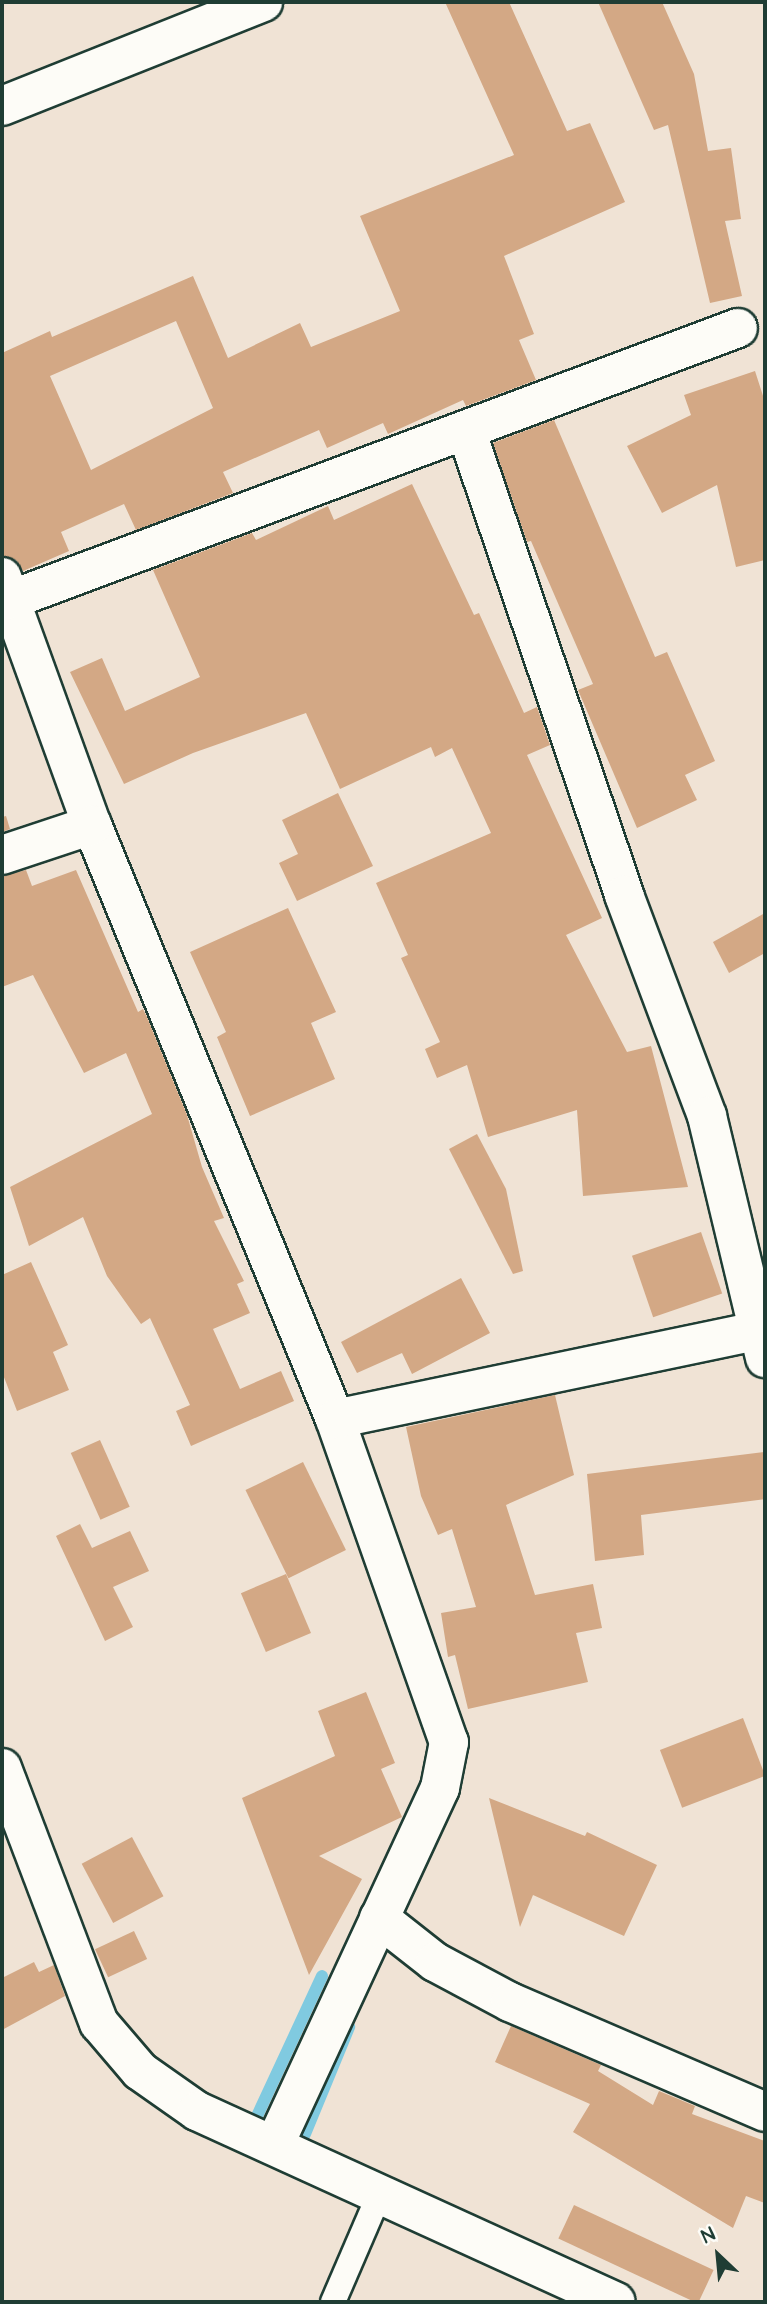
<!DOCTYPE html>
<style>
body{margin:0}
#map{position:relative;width:767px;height:2304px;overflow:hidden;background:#f0e3d5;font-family:"Architects Daughter",sans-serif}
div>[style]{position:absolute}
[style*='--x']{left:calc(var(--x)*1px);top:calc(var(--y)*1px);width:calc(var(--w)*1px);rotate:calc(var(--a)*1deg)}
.stream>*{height:12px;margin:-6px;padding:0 6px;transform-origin:6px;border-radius:6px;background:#80cae0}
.building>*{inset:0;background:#d3a885;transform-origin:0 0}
.roads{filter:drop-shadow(2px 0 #1f3d34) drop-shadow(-2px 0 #1f3d34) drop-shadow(0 2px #1f3d34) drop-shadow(0 -2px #1f3d34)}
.lane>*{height:24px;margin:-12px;padding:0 12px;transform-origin:12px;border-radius:12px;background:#fdfcf7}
.street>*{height:38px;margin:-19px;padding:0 19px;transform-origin:19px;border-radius:19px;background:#fdfcf7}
span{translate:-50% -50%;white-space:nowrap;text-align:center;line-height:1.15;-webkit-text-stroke:5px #fdfcf7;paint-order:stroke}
.frame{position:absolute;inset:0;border:4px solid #1f3d34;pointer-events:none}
.north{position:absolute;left:683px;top:2220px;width:70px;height:70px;-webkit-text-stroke:5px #fdfcf7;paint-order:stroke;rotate:334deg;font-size:19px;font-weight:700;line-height:28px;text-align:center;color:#1f3d34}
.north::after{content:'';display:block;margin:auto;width:24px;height:32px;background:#1f3d34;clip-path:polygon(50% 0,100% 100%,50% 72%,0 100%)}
</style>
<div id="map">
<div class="stream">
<i style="--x:258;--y:2114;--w:152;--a:-65.1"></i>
<i style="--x:305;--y:2134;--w:116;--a:-67.6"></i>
</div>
<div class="building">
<i style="clip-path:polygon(evenodd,445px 2px,509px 2px,567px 131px,590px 123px,625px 202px,504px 256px,534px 334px,519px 340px,536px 380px,466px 406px,463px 400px,388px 434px,383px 423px,327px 448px,319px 430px,223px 472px,233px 493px,136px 530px,124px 504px,61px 532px,69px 551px,23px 571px,16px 560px,2px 556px,2px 353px,50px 331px,52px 337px,193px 276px,228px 358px,300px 323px,311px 347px,400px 311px,360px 216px,514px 155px,445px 2px,176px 321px,213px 408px,91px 470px,50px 376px,176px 321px)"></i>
<i style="clip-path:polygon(598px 2px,662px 2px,694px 74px,708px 151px,731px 148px,741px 219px,725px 221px,742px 296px,710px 303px,668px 125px,654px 130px)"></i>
<i style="clip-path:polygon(755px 371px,765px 402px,765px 560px,736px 567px,717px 485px,662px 513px,627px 446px,691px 415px,684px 395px)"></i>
<i style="clip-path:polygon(554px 420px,655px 657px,667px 652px,715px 761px,685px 775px,697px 800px,637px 828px,578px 690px,593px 684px,531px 541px,527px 542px,493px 443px)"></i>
<i style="clip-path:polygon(412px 484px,474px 615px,479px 613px,524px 713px,537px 707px,550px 745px,527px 755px,602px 918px,566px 935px,627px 1052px,651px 1046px,688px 1187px,583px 1196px,577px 1110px,488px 1137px,467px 1065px,437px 1078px,425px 1049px,440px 1042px,401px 958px,408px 955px,376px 883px,491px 833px,452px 748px,435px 757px,431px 747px,340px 789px,306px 713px,193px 753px,124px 784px,70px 672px,102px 658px,125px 711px,200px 677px,153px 570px,252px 533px,256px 540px,328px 506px,334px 520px)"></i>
<i style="clip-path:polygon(338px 793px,373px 866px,297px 901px,279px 863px,298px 854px,282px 820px)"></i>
<i style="clip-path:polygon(6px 816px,10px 829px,2px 832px,2px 817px)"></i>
<i style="clip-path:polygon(26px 870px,32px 886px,76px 870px,138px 1012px,143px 1009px,147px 1017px,187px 1115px,202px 1167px,224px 1218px,214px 1221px,244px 1281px,237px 1284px,250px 1313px,213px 1329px,240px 1389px,281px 1371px,294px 1401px,191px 1446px,176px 1411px,190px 1405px,150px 1318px,141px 1324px,107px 1276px,83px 1217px,29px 1246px,10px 1187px,152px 1114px,126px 1053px,84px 1073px,33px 975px,2px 987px,2px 876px)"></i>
<i style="clip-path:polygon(288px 908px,336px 1012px,311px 1023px,335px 1079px,250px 1116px,217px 1037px,226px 1032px,190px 952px)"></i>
<i style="clip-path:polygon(765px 913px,765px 953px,729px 973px,713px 942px)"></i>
<i style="clip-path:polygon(477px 1134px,506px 1189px,523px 1271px,513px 1274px,449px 1149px)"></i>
<i style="left:701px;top:1232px;width:65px;height:73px;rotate:71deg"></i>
<i style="clip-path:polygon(31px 1262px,68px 1345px,53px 1352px,69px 1390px,17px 1411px,2px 1372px,2px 1275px)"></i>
<i style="clip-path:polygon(461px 1278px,490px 1333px,412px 1374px,402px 1353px,357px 1373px,341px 1342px)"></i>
<i style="clip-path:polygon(555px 1395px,574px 1475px,506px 1505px,535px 1595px,593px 1584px,602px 1628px,576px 1633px,588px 1682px,468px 1709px,455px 1655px,448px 1657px,441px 1613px,476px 1607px,452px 1529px,438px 1535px,421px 1496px,406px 1427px)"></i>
<i style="left:100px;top:1440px;width:73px;height:32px;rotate:66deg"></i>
<i style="clip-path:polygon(765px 1452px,765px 1499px,641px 1515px,644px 1555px,595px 1561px,587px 1474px)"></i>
<i style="left:303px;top:1462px;width:98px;height:64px;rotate:64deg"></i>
<i style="clip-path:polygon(80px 1524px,92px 1548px,130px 1531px,149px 1571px,113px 1587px,133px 1627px,105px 1641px,56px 1536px)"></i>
<i style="left:286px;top:1574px;width:64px;height:49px;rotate:67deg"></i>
<i style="clip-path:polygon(366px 1692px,395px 1763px,381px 1769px,402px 1817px,319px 1856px,362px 1879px,309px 1975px,242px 1798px,335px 1756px,318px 1711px)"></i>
<i style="left:743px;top:1718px;width:62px;height:89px;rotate:69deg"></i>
<i style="clip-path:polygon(489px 1798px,585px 1836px,587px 1832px,657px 1865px,624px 1936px,533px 1895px,520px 1927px)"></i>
<i style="left:132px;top:1837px;width:67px;height:57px;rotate:62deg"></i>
<i style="left:134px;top:1931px;width:31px;height:43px;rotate:65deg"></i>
<i style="clip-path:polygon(34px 1962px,39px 1972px,54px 1965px,65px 1996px,2px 2030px,2px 1978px)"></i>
<i style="clip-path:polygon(511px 2026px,601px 2065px,598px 2071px,653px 2105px,659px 2091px,695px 2106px,692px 2114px,765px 2141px,765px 2203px,746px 2196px,733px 2228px,573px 2132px,590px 2104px,495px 2062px)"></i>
<i style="left:574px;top:2205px;width:154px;height:37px;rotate:25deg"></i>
</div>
<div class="roads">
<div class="lane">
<i style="--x:333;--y:2302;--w:116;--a:-66.7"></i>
</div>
<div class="street">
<i style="--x:2;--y:106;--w:281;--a:-21.7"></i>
<i style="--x:466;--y:430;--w:491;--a:71.2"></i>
<i style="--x:624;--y:895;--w:236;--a:69.4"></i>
<i style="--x:707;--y:1116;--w:249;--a:76.5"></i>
<i style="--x:2;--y:577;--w:264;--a:70.1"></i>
<i style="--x:92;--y:825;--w:642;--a:67.75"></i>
<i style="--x:335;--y:1419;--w:343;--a:70.6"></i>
<i style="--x:449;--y:1742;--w:47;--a:101.1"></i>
<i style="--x:440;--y:1788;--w:391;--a:114.9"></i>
<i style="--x:10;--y:600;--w:777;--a:-20.49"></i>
<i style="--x:2;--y:855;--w:95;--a:-18.4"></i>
<i style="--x:335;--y:1419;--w:431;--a:-11.8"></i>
<i style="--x:2;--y:1768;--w:273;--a:69.2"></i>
<i style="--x:99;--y:2023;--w:63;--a:49.5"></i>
<i style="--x:140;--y:2071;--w:70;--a:35.1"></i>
<i style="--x:197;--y:2111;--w:460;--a:24.5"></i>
<i style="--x:379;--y:1918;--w:71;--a:38.2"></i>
<i style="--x:435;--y:1962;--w:85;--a:28.1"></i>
<i style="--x:510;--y:2002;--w:278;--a:23.3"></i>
</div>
</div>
<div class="frame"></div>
<div class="north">N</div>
</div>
